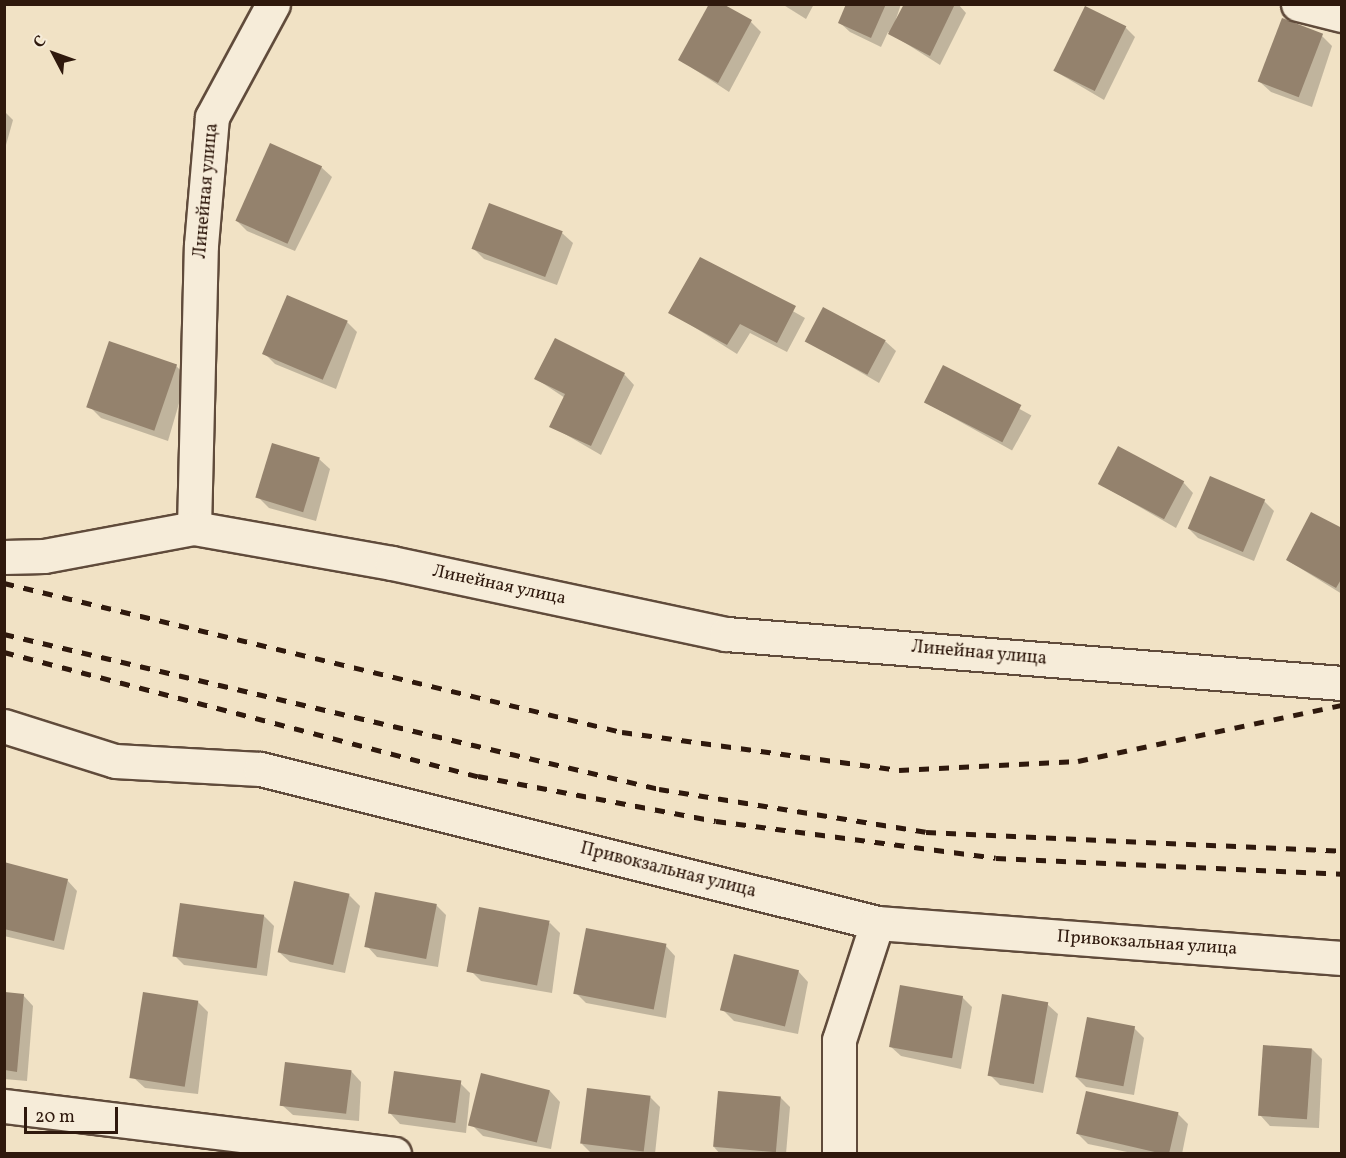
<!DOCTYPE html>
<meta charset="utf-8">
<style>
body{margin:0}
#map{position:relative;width:1346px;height:1158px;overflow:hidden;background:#f1e2c5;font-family:Vollkorn,serif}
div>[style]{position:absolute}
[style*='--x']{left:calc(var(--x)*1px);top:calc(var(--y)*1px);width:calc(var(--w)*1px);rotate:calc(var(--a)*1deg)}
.shadow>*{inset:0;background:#0003;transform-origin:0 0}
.building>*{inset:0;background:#94826d;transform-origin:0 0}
.roads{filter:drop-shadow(2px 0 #604b3b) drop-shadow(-2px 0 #604b3b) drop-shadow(0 2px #604b3b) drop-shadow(0 -2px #604b3b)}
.minor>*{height:33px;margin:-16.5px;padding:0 16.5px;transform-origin:16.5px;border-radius:16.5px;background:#f6ecd9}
.rail>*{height:4.5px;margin-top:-2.25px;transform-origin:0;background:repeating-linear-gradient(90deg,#2f190d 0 10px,transparent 0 20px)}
span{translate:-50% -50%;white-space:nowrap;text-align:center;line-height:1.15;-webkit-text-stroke:5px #f6ecd9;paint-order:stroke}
.street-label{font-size:18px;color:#2f190d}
.frame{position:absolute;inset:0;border:6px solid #2f190d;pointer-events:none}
.north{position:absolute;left:24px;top:24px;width:60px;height:60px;-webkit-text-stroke:4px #f6ecd9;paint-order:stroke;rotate:311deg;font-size:16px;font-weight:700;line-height:24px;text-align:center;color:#2f190d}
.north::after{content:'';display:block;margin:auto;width:21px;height:27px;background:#2f190d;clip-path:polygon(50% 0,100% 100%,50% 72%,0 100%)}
.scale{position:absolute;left:24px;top:1107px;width:94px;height:27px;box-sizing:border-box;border:3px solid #2f190d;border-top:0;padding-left:8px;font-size:18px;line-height:21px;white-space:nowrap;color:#2f190d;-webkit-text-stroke:4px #f6ecd9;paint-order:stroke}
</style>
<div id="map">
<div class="shadow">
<i style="clip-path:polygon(782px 4px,814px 4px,806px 19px)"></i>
<i style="clip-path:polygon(848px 4px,901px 4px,893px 28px,905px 4px,958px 4px,966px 13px,940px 65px,888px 32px,881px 47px,850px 32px,839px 22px)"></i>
<i style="clip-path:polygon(751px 22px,761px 32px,729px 92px,680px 60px)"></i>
<i style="clip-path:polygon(1125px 27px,1135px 37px,1104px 100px,1053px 70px)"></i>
<i style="clip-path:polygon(1322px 36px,1332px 46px,1312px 107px,1271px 92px,1260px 82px)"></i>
<i style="clip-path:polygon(4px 111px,13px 120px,4px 152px)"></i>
<i style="clip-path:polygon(321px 167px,332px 177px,295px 251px,247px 231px,236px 220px)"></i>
<i style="clip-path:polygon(562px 233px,573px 243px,557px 285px,484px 259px,474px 249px)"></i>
<i style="clip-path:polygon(700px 259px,805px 318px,787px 352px,750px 333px,737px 354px,670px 312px)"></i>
<i style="clip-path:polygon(347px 322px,357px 332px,336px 389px,275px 364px,265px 354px)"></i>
<i style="clip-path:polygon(807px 341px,885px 341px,896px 351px,879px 383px)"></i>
<i style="clip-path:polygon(176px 366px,187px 376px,168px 441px,101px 418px,91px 408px)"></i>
<i style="left:944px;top:367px;width:100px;height:40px;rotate:29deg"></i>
<i style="clip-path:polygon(624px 374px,634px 385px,601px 455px,551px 426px,565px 398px,535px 378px)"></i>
<i style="clip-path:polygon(319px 459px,330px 469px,316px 521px,269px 508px,259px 498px)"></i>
<i style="clip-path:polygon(1183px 482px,1193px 493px,1176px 528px,1100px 484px)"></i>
<i style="clip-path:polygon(1264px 501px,1274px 511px,1254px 561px,1198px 538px,1188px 528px)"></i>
<i style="clip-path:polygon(1342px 530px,1342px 594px,1287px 560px)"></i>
<i style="clip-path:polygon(4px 863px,67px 880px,77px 891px,64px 950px,4px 936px)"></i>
<i style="clip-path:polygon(349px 895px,360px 906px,345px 973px,290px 962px,279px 952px)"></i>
<i style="clip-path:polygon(436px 905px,446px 915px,438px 967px,377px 957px,367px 946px)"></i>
<i style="clip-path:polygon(264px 916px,274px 926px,267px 976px,184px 965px,174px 955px)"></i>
<i style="clip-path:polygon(550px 923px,560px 933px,552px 993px,481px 981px,471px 971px)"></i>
<i style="clip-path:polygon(665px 945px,675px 956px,666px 1018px,586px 1003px,576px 993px)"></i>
<i style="clip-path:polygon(798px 971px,808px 982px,798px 1034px,734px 1021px,724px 1011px)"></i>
<i style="clip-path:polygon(4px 993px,23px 995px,33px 1006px,27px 1081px,4px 1079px)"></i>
<i style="clip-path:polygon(962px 997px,972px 1007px,961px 1069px,901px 1056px,890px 1046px)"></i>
<i style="clip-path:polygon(198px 1002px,208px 1012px,198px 1094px,145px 1088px,134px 1078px)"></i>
<i style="clip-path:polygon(1047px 1004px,1058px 1014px,1043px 1093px,1000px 1085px,990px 1075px)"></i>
<i style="clip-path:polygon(1134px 1028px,1144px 1038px,1134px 1095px,1086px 1087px,1076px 1077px)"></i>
<i style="clip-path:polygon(1312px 1049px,1322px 1059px,1319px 1128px,1270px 1126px,1260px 1115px)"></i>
<i style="clip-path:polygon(351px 1071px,361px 1082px,359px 1121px,293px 1115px,282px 1105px)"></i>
<i style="clip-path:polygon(460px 1083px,470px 1093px,466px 1133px,400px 1124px,390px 1113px)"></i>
<i style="clip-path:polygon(550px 1091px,560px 1102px,551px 1149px,483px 1136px,473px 1126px)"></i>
<i style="clip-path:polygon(650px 1097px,660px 1107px,655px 1154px,592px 1154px,582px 1144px)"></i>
<i style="clip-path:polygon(780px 1097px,790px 1107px,786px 1154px,720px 1154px,714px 1147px)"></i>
<i style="clip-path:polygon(1178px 1114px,1188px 1124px,1182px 1154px,1137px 1154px,1088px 1144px,1078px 1134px)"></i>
</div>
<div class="building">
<i style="clip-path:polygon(709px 4px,723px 4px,752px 20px,718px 83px,678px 60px)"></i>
<i style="clip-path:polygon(846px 4px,886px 4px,871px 38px,838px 23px)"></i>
<i style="clip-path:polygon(904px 4px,955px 4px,930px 56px,888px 34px)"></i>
<i style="left:1085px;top:6px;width:46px;height:72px;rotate:26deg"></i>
<i style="left:1282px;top:18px;width:44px;height:68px;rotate:21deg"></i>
<i style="left:270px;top:143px;width:57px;height:85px;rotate:24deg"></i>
<i style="left:489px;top:203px;width:79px;height:49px;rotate:21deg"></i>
<i style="clip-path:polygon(700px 257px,796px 306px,777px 343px,740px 324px,727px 345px,668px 313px)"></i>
<i style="left:287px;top:295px;width:66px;height:64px;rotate:23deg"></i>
<i style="left:823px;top:307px;width:71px;height:39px;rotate:28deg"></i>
<i style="clip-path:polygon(555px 338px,625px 373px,591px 446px,549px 427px,565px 394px,534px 379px)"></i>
<i style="left:109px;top:341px;width:72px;height:70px;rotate:19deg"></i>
<i style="left:943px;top:365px;width:88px;height:42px;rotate:27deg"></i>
<i style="left:272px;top:443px;width:50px;height:57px;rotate:17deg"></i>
<i style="left:1118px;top:446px;width:75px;height:43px;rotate:28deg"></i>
<i style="left:1210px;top:476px;width:60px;height:57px;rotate:23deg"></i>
<i style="clip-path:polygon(1311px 512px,1342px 528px,1342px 578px,1336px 588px,1286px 560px)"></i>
<i style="clip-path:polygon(4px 862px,68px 879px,54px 941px,4px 929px)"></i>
<i style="left:294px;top:881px;width:57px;height:73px;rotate:13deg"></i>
<i style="left:375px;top:892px;width:63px;height:56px;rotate:11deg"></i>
<i style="left:180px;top:903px;width:85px;height:54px;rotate:8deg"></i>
<i style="left:479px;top:907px;width:72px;height:66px;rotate:11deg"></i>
<i style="left:586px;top:928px;width:82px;height:67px;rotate:11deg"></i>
<i style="left:734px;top:954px;width:67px;height:58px;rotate:14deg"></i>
<i style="left:900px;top:985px;width:64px;height:63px;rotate:10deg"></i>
<i style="clip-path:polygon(5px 992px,24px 994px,17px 1072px,5px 1070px)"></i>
<i style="left:143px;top:992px;width:56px;height:87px;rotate:9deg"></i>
<i style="left:1002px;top:994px;width:47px;height:83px;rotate:10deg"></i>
<i style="left:1087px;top:1017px;width:49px;height:61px;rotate:11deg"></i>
<i style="left:1263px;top:1045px;width:49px;height:71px;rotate:4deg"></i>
<i style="left:285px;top:1062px;width:67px;height:44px;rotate:7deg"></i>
<i style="left:394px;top:1071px;width:68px;height:43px;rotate:8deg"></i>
<i style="left:481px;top:1073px;width:71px;height:54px;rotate:14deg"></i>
<i style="left:587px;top:1088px;width:64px;height:56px;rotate:7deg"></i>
<i style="left:718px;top:1091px;width:63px;height:56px;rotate:5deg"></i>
<i style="left:1086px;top:1091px;width:95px;height:44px;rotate:13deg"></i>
</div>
<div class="roads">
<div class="minor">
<i style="--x:1298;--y:4;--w:45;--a:14"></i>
<i style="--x:194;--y:528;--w:283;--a:-88.6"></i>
<i style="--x:201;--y:245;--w:128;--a:-85.1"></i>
<i style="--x:212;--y:117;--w:128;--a:-61.6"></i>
<i style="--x:4;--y:557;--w:40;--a:-1.4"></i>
<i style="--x:44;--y:556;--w:153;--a:-10.6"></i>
<i style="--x:194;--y:528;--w:201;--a:10"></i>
<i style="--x:392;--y:563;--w:341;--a:12"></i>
<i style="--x:726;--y:634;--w:618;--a:4.55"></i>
<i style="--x:4;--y:726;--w:116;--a:17.5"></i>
<i style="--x:115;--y:761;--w:145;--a:3.2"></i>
<i style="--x:260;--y:769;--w:636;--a:14.01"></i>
<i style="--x:877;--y:923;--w:466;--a:4.3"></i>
<i style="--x:4;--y:1106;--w:393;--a:7"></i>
<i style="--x:839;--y:1154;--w:114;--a:-90"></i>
<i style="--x:839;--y:1040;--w:123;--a:-72"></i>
</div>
</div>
<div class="rail">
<i style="--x:4;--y:583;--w:636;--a:13.56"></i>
<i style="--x:622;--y:732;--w:280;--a:7.8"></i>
<i style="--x:899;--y:770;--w:179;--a:-2.9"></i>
<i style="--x:1078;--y:761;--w:270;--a:-12"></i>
<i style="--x:4;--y:634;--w:673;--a:13.31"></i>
<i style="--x:659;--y:789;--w:270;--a:9.1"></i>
<i style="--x:926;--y:832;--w:416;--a:2.6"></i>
<i style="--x:4;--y:652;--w:490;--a:14.7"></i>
<i style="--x:478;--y:776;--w:242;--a:10.7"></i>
<i style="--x:716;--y:821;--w:282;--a:7.5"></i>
<i style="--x:996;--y:858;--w:346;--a:2.6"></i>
</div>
<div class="street-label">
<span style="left:207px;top:191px;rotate:-85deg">Линейная улица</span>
<span style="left:499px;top:586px;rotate:12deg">Линейная улица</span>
<span style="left:979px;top:654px;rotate:5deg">Линейная улица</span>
<span style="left:668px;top:871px;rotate:14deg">Привокзальная улица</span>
<span style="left:1147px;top:944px;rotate:4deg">Привокзальная улица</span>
</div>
<div class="frame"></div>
<div class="north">С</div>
<div class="scale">20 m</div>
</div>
